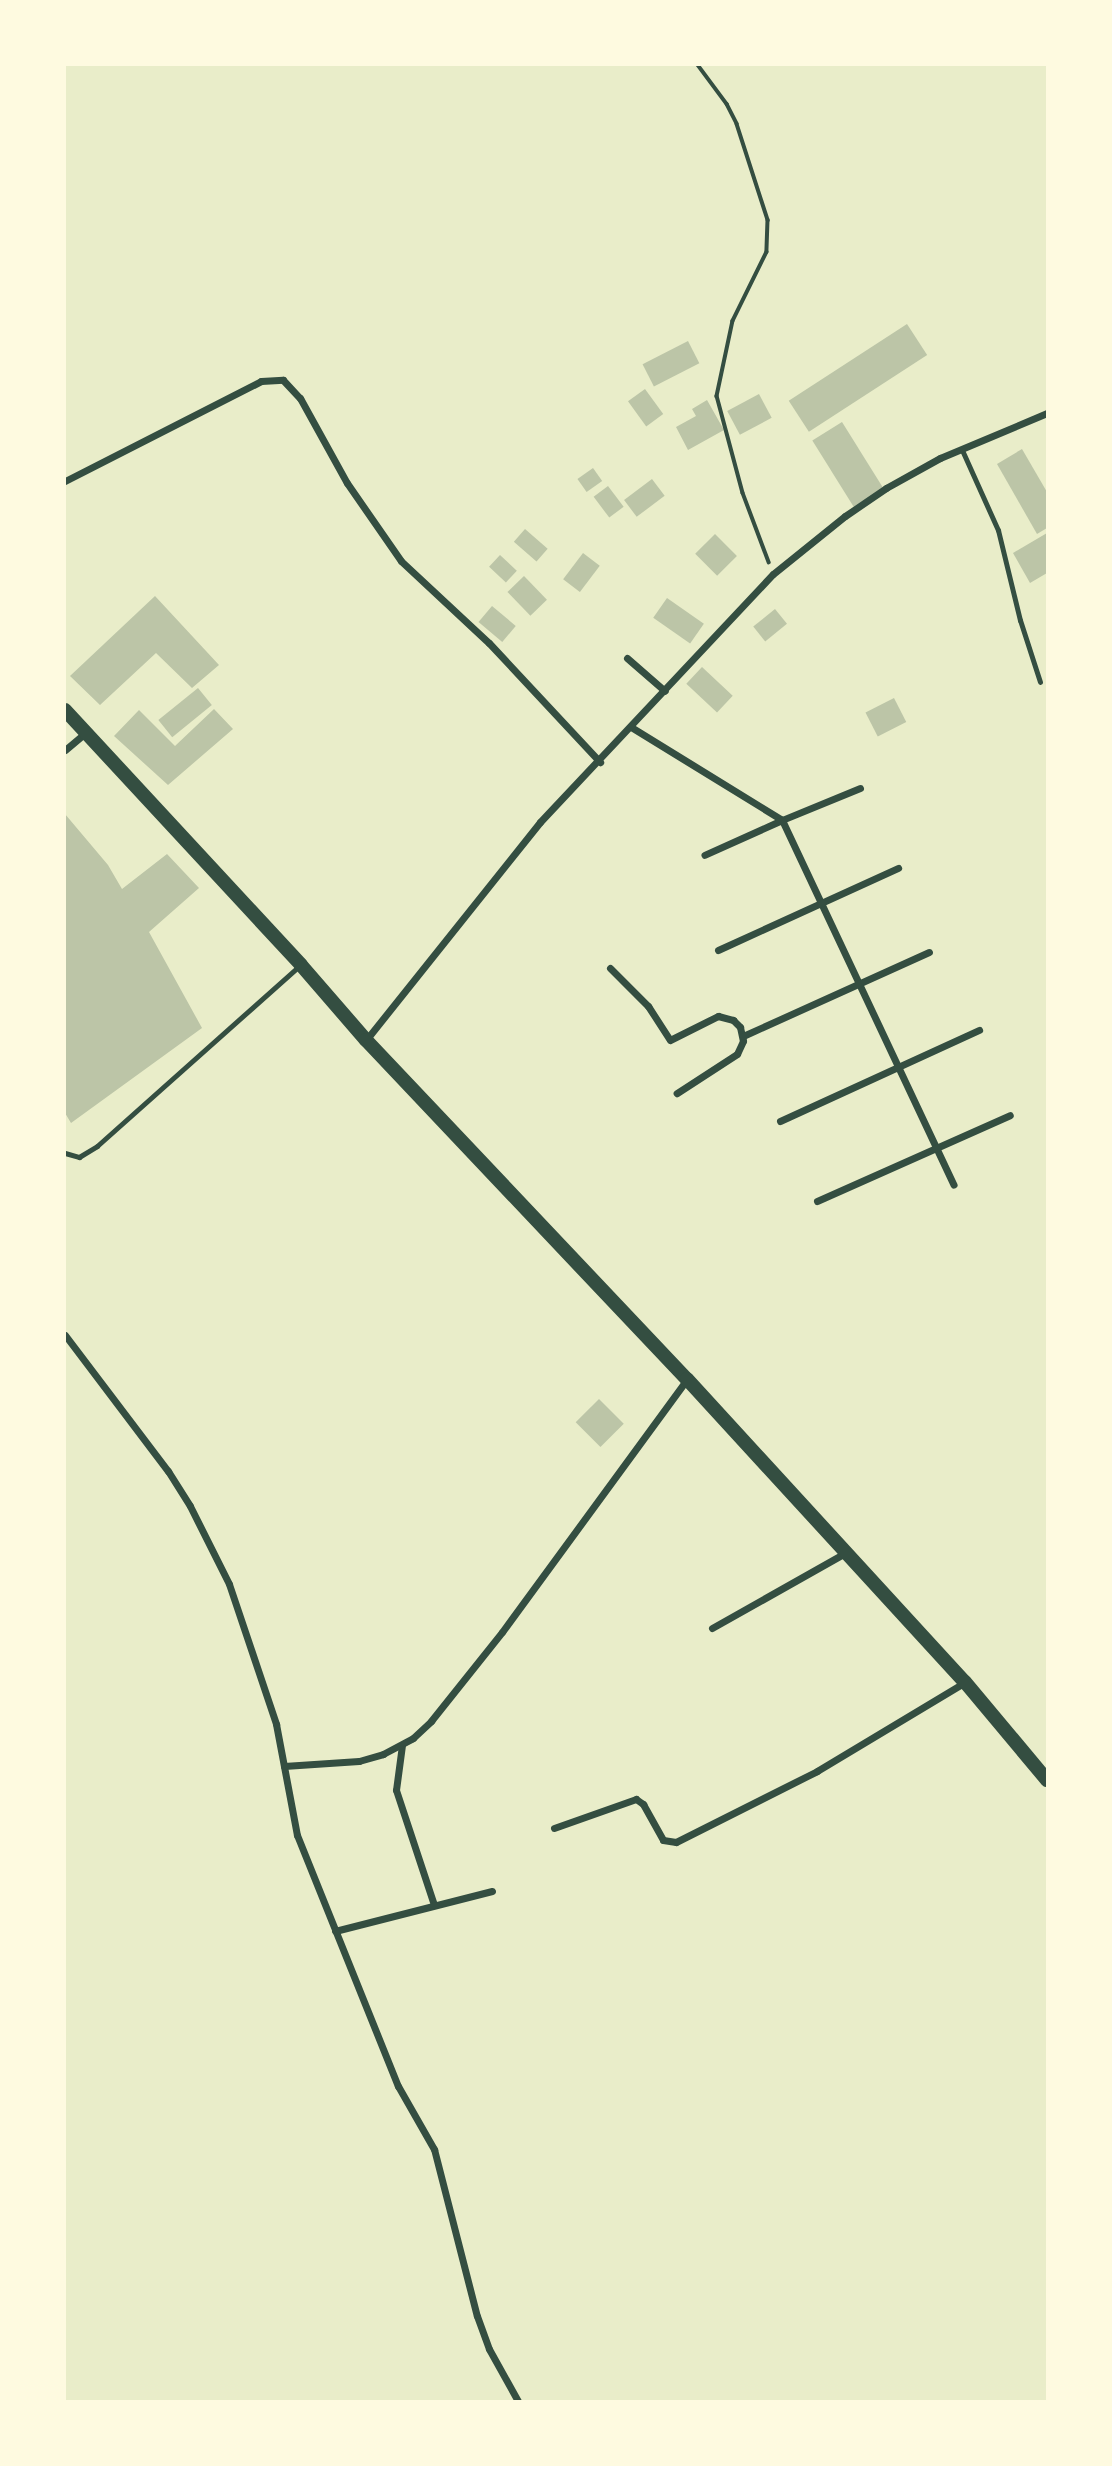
<!DOCTYPE html>
<style>
body{margin:0}
#map{position:relative;width:1112px;height:2466px;overflow:hidden;background:#e9edc9;font-family:"PT Serif",serif}
div>[style]{position:absolute}
[style*='--x']{left:calc(var(--x)*1px);top:calc(var(--y)*1px);width:calc(var(--w)*1px);rotate:calc(var(--a)*1deg)}
.building>*{inset:0;background:#bcc5a7;transform-origin:0 0}
.path>*{height:3.5px;margin:-1.75px;padding:0 1.75px;transform-origin:1.75px;border-radius:1.75px;background:#344e41}
.service>*{height:5px;margin:-2.5px;padding:0 2.5px;transform-origin:2.5px;border-radius:2.5px;background:#344e41}
.minor>*{height:7px;margin:-3.5px;padding:0 3.5px;transform-origin:3.5px;border-radius:3.5px;background:#344e41}
.secondary>*{height:14px;margin:-7px;padding:0 7px;transform-origin:7px;border-radius:7px;background:#344e41}
span{translate:-50% -50%;white-space:nowrap;text-align:center;line-height:1.15;-webkit-text-stroke:6px #fefae0;paint-order:stroke}
.frame{position:absolute;inset:0;border:66px solid #fefae0;pointer-events:none}
</style>
<div id="map">
<div class="building">
<i style="left:907px;top:324px;width:37px;height:141px;rotate:57deg"></i>
<i style="left:688px;top:341px;width:25px;height:51px;rotate:63deg"></i>
<i style="left:645px;top:389px;width:31px;height:21px;rotate:54deg"></i>
<i style="left:759px;top:394px;width:27px;height:36px;rotate:62deg"></i>
<i style="clip-path:polygon(707px 400px,724px 430px,688px 450px,676px 427px,696px 416px,692px 409px)"></i>
<i style="left:842px;top:422px;width:78px;height:35px;rotate:58deg"></i>
<i style="clip-path:polygon(1022px 449px,1047px 492px,1047px 528px,1037px 534px,997px 464px)"></i>
<i style="left:593px;top:468px;width:16px;height:19px;rotate:55deg"></i>
<i style="left:652px;top:479px;width:21px;height:35px;rotate:53deg"></i>
<i style="left:608px;top:486px;width:26px;height:18px;rotate:53deg"></i>
<i style="left:525px;top:529px;width:30px;height:17px;rotate:41deg"></i>
<i style="clip-path:polygon(1047px 533px,1047px 573px,1030px 583px,1013px 553px)"></i>
<i style="left:715px;top:534px;width:31px;height:28px;rotate:45deg"></i>
<i style="left:583px;top:553px;width:21px;height:33px;rotate:37deg"></i>
<i style="left:500px;top:555px;width:23px;height:16px;rotate:43deg"></i>
<i style="left:524px;top:576px;width:33px;height:23px;rotate:46deg"></i>
<i style="clip-path:polygon(155px 596px,219px 665px,192px 688px,156px 653px,100px 705px,70px 676px)"></i>
<i style="left:667px;top:598px;width:45px;height:24px;rotate:35deg"></i>
<i style="left:492px;top:606px;width:31px;height:21px;rotate:40deg"></i>
<i style="left:775px;top:609px;width:19px;height:28px;rotate:51deg"></i>
<i style="left:702px;top:667px;width:42px;height:23px;rotate:43deg"></i>
<i style="left:198px;top:688px;width:22px;height:51px;rotate:51deg"></i>
<i style="left:894px;top:698px;width:27px;height:32px;rotate:63deg"></i>
<i style="clip-path:polygon(214px 709px,233px 729px,168px 785px,114px 736px,139px 710px,175px 746px)"></i>
<i style="clip-path:polygon(65px 814px,108px 865px,122px 889px,167px 854px,199px 888px,149px 932px,202px 1028px,71px 1123px,65px 1113px)"></i>
<i style="left:599px;top:1399px;width:35px;height:33px;rotate:45deg"></i>
</div>
<div class="path">
<i style="--x:698;--y:65;--w:49;--a:53.4"></i>
<i style="--x:727;--y:104;--w:22;--a:63"></i>
<i style="--x:737;--y:124;--w:101;--a:72.1"></i>
<i style="--x:768;--y:220;--w:32;--a:92"></i>
<i style="--x:767;--y:252;--w:77;--a:116.2"></i>
<i style="--x:733;--y:321;--w:77;--a:102"></i>
<i style="--x:717;--y:396;--w:100;--a:75"></i>
<i style="--x:743;--y:493;--w:74;--a:69.4"></i>
</div>
<div class="service">
<i style="--x:962;--y:450;--w:88;--a:65.8"></i>
<i style="--x:998;--y:530;--w:93;--a:76.3"></i>
<i style="--x:1020;--y:620;--w:65;--a:72.1"></i>
<i style="--x:65;--y:1153;--w:15;--a:16"></i>
<i style="--x:79;--y:1157;--w:21;--a:-31"></i>
<i style="--x:97;--y:1146;--w:269;--a:-41.7"></i>
</div>
<div class="minor">
<i style="--x:65;--y:481;--w:220;--a:-27"></i>
<i style="--x:261;--y:381;--w:22;--a:-3"></i>
<i style="--x:283;--y:380;--w:25;--a:47"></i>
<i style="--x:300;--y:398;--w:97;--a:61.1"></i>
<i style="--x:347;--y:483;--w:95;--a:55.3"></i>
<i style="--x:401;--y:561;--w:120;--a:43"></i>
<i style="--x:489;--y:643;--w:163;--a:47"></i>
<i style="--x:627;--y:658;--w:50;--a:41"></i>
<i style="--x:631;--y:727;--w:177;--a:31.6"></i>
<i style="--x:782;--y:820;--w:85;--a:155.8"></i>
<i style="--x:65;--y:750;--w:26;--a:-40"></i>
<i style="--x:860;--y:788;--w:84;--a:157.7"></i>
<i style="--x:782;--y:820;--w:403;--a:64.8"></i>
<i style="--x:718;--y:950;--w:198;--a:-24.5"></i>
<i style="--x:610;--y:968;--w:54;--a:45"></i>
<i style="--x:648;--y:1006;--w:40;--a:57.1"></i>
<i style="--x:670;--y:1040;--w:54;--a:-26.6"></i>
<i style="--x:718;--y:1016;--w:16;--a:15"></i>
<i style="--x:733;--y:1020;--w:10;--a:45"></i>
<i style="--x:740;--y:1027;--w:14;--a:78"></i>
<i style="--x:743;--y:1041;--w:14;--a:115"></i>
<i style="--x:737;--y:1054;--w:72;--a:147"></i>
<i style="--x:743;--y:1036;--w:204;--a:-24.3"></i>
<i style="--x:366;--y:1040;--w:279;--a:-51.4"></i>
<i style="--x:540;--y:822;--w:340;--a:-46.8"></i>
<i style="--x:773;--y:574;--w:92;--a:-38.9"></i>
<i style="--x:845;--y:516;--w:50;--a:-34.3"></i>
<i style="--x:886;--y:488;--w:62;--a:-29.1"></i>
<i style="--x:940;--y:458;--w:116;--a:-22.8"></i>
<i style="--x:780;--y:1121;--w:219;--a:-24.6"></i>
<i style="--x:817;--y:1201;--w:211;--a:-24"></i>
<i style="--x:65;--y:1335;--w:171;--a:52.9"></i>
<i style="--x:168;--y:1471;--w:41;--a:57.8"></i>
<i style="--x:190;--y:1506;--w:87;--a:63.4"></i>
<i style="--x:229;--y:1584;--w:148;--a:71.4"></i>
<i style="--x:276;--y:1724;--w:113;--a:79.3"></i>
<i style="--x:297;--y:1835;--w:271;--a:68.1"></i>
<i style="--x:398;--y:2086;--w:73;--a:60.3"></i>
<i style="--x:434;--y:2149;--w:172;--a:75.6"></i>
<i style="--x:477;--y:2316;--w:35;--a:70"></i>
<i style="--x:489;--y:2349;--w:60;--a:60.9"></i>
<i style="--x:712;--y:1628;--w:153;--a:-29.4"></i>
<i style="--x:402;--y:1745;--w:45;--a:97.6"></i>
<i style="--x:396;--y:1790;--w:121;--a:71.7"></i>
<i style="--x:284;--y:1766;--w:75;--a:-3.8"></i>
<i style="--x:359;--y:1761;--w:25;--a:-16"></i>
<i style="--x:383;--y:1754;--w:34;--a:-28"></i>
<i style="--x:413;--y:1738;--w:25;--a:-43"></i>
<i style="--x:431;--y:1721;--w:114;--a:-51.4"></i>
<i style="--x:502;--y:1632;--w:313;--a:-53.8"></i>
<i style="--x:554;--y:1828;--w:87;--a:-19.5"></i>
<i style="--x:636;--y:1799;--w:9;--a:36"></i>
<i style="--x:643;--y:1804;--w:41;--a:60.9"></i>
<i style="--x:663;--y:1840;--w:13;--a:9"></i>
<i style="--x:676;--y:1842;--w:158;--a:-26.7"></i>
<i style="--x:817;--y:1771;--w:173;--a:-31"></i>
<i style="--x:335;--y:1931;--w:162;--a:-14.3"></i>
</div>
<div class="secondary">
<i style="--x:65;--y:710;--w:347;--a:47.2"></i>
<i style="--x:301;--y:965;--w:99;--a:49.1"></i>
<i style="--x:366;--y:1040;--w:467;--a:46.6"></i>
<i style="--x:687;--y:1379;--w:411;--a:47.5"></i>
<i style="--x:965;--y:1682;--w:128;--a:50.1"></i>
</div>
<div class="frame"></div>
</div>
